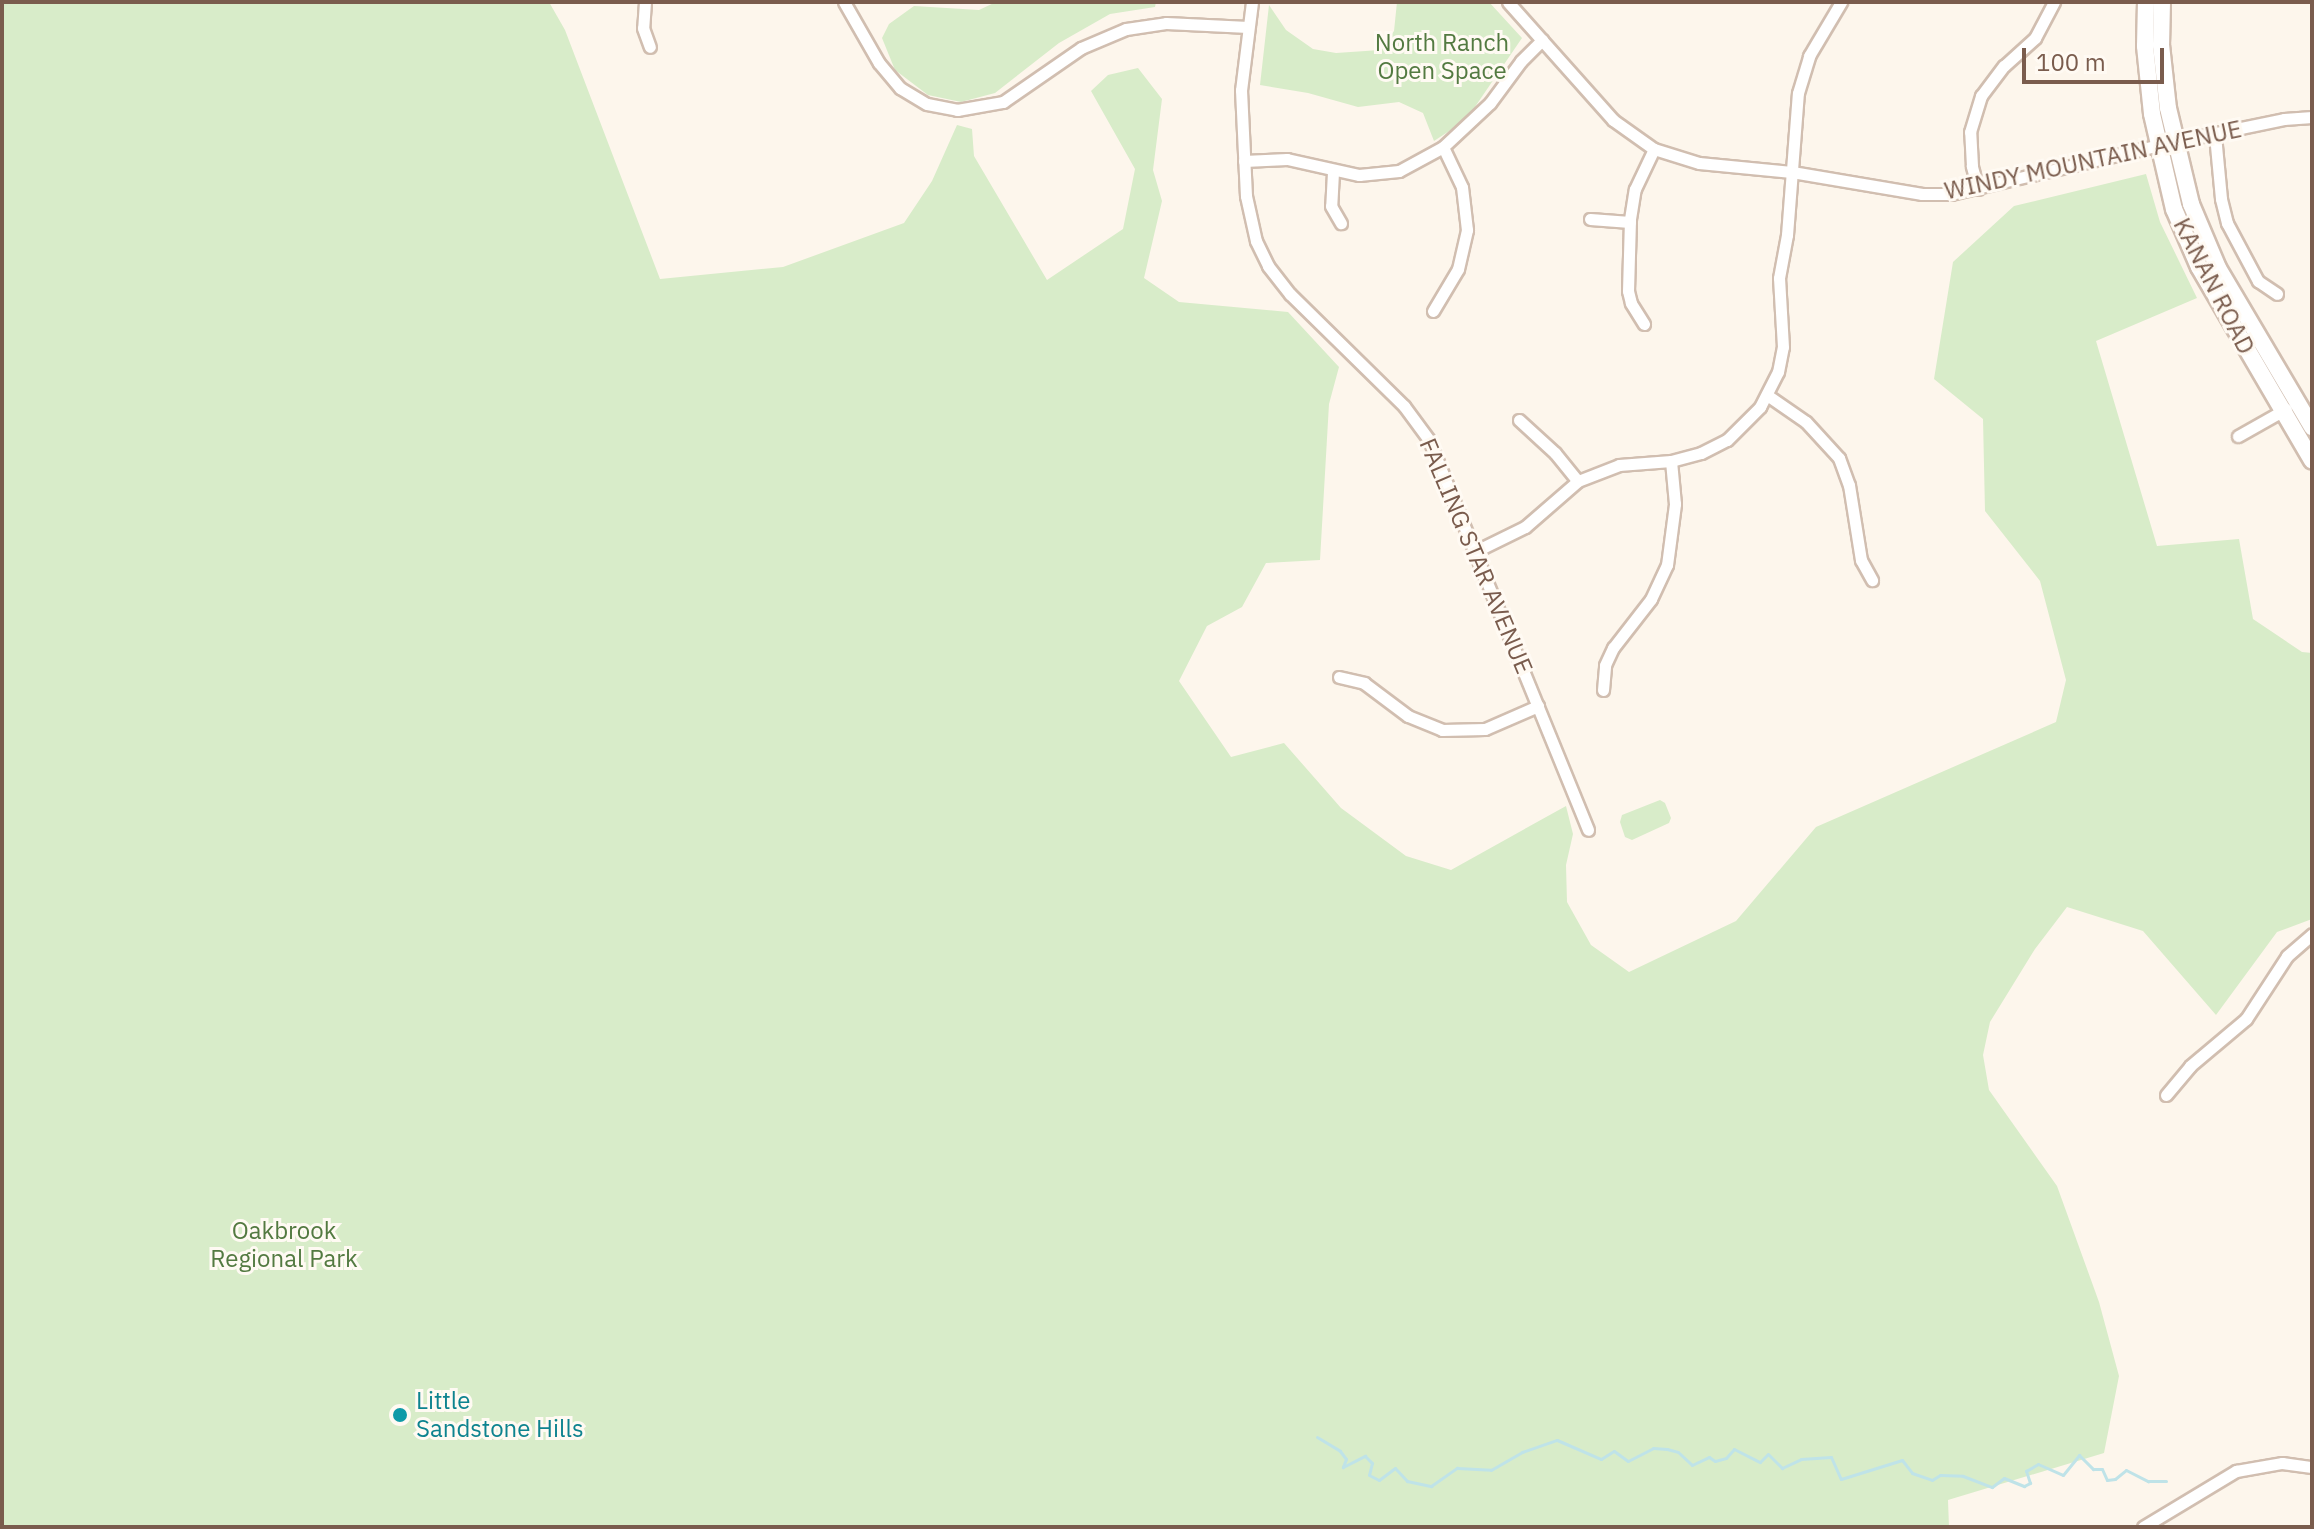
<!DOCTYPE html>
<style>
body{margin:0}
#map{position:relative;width:2314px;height:1529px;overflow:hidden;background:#fdf6ec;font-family:"IBM Plex Sans",sans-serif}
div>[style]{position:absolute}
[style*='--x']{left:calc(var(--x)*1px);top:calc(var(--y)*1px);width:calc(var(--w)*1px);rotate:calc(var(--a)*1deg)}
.green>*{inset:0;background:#d8ecc9}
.stream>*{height:3px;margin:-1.5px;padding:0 1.5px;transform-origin:1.5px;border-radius:1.5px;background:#bfe3e8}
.roads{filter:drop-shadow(2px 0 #d1beb0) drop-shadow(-2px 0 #d1beb0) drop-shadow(0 2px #d1beb0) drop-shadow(0 -2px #d1beb0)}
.minor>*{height:11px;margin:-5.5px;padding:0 5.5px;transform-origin:5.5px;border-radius:5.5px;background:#fff}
.secondary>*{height:16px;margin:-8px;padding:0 8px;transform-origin:8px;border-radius:8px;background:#fff}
.dots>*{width:22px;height:22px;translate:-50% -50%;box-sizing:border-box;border:4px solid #fffaf3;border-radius:50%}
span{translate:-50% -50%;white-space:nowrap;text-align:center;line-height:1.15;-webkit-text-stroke:6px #fffaf3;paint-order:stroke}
.park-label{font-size:24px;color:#537a41}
.street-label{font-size:24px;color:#7a5c4d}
.culture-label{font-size:24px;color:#0d838f}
.left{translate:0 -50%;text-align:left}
.frame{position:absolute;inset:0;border:4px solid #7a5c4d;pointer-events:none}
.scale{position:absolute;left:2022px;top:48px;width:142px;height:36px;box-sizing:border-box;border:4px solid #7a5c4d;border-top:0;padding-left:10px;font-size:24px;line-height:28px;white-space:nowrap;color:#7a5c4d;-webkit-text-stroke:6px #fffaf3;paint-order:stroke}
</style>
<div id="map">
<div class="green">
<i style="clip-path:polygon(2px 2px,549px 2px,565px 30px,660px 279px,783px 267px,904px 223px,932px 181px,957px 125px,972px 129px,974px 156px,1047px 280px,1123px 229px,1135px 169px,1091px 91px,1108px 75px,1138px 68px,1162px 99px,1153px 170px,1162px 201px,1144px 278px,1179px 302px,1288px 312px,1339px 367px,1329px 404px,1320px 560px,1266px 563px,1242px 607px,1207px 626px,1179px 681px,1231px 757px,1284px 743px,1341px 808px,1406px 856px,1451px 870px,1566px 806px,1573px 834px,1566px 865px,1567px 902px,1591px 945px,1629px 972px,1736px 921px,1816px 827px,2056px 722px,2066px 680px,2040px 581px,1985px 511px,1983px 419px,1934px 379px,1953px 262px,2014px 206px,2146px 174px,2160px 222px,2197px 298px,2096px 341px,2157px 546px,2239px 539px,2253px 619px,2302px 652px,2312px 653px,2312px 919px,2277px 932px,2216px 1015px,2143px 931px,2067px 907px,2035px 949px,1990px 1022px,1983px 1055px,1989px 1090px,2057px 1186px,2099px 1302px,2119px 1376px,2104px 1453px,1948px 1500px,1949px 1527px,2px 1527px)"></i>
<i style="clip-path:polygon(996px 2px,1156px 2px,1155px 7px,1110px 14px,1059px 43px,995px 93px,961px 102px,928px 95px,895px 70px,882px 38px,889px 24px,914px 6px,979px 10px)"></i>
<i style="clip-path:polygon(1397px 2px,1489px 2px,1522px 38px,1466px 120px,1434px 141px,1423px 113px,1399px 102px,1358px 107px,1308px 93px,1260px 85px,1269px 5px,1286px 30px,1313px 49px,1336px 53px,1380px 50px,1394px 31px)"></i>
<i style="clip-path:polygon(1660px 800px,1665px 803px,1671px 818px,1669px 823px,1632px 840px,1625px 837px,1620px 822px,1622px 815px)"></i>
</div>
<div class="stream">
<i style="--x:1317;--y:1437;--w:27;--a:31"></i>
<i style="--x:1340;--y:1451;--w:10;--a:53"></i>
<i style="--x:1346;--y:1459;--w:9;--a:111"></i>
<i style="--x:1343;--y:1467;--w:25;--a:-27"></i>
<i style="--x:1365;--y:1456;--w:10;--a:45"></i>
<i style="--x:1372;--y:1463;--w:12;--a:104"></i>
<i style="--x:1369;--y:1475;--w:11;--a:27"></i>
<i style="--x:1379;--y:1480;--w:20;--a:-37"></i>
<i style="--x:1395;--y:1468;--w:18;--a:47"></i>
<i style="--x:1407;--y:1481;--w:25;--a:12"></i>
<i style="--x:1431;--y:1486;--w:32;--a:-35"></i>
<i style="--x:1457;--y:1468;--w:34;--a:3"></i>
<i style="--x:1491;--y:1470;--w:36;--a:-30"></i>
<i style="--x:1522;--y:1452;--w:37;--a:-19"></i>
<i style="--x:1557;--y:1440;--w:48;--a:23.4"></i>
<i style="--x:1601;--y:1459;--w:15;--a:-32"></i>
<i style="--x:1614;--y:1451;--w:17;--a:36"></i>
<i style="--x:1628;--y:1461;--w:28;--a:-27"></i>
<i style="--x:1653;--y:1448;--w:14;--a:4"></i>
<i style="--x:1667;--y:1449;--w:11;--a:15"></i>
<i style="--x:1678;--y:1452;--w:19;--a:43"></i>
<i style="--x:1692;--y:1465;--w:19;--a:-25"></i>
<i style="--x:1709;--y:1457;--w:7;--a:34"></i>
<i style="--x:1715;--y:1461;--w:11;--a:-15"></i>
<i style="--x:1726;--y:1458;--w:12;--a:-48"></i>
<i style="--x:1734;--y:1449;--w:29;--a:27"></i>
<i style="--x:1760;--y:1462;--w:11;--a:-45"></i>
<i style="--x:1768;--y:1454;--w:20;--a:45"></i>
<i style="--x:1782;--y:1468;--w:21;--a:-25"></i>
<i style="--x:1801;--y:1459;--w:30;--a:-4"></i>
<i style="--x:1831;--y:1457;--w:24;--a:66"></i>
<i style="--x:1841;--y:1479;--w:64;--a:-17.3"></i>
<i style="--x:1902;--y:1460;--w:16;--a:52"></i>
<i style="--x:1912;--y:1473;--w:21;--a:19"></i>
<i style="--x:1932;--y:1480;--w:9;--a:-32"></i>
<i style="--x:1940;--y:1475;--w:23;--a:2"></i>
<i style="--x:1963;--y:1476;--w:31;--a:21"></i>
<i style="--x:1992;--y:1487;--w:15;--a:-37"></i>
<i style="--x:2004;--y:1478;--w:22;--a:22"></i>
<i style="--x:2024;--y:1486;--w:7;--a:-27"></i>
<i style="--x:2030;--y:1483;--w:13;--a:-108"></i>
<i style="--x:2026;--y:1471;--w:14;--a:-30"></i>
<i style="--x:2038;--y:1464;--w:27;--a:24"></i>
<i style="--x:2063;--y:1475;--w:26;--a:-51"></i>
<i style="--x:2079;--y:1455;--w:20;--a:45"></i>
<i style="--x:2093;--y:1469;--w:9;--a:0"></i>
<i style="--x:2102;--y:1469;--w:12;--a:66"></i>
<i style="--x:2107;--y:1480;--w:8;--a:-7"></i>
<i style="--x:2115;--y:1479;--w:14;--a:-39"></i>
<i style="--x:2126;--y:1470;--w:25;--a:27"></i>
<i style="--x:2148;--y:1481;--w:18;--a:0"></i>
</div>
<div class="roads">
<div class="minor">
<i style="--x:645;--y:2;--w:26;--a:94"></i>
<i style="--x:643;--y:28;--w:20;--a:70"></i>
<i style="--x:844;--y:2;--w:70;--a:60.2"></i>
<i style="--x:879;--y:63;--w:33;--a:50"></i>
<i style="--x:900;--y:88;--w:31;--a:31"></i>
<i style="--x:927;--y:104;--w:31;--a:11"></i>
<i style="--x:957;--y:110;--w:47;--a:-9.9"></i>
<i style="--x:1003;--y:102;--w:95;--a:-34.7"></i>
<i style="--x:1081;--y:48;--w:49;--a:-22.9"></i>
<i style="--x:1126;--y:29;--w:40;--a:-8.5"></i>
<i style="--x:1166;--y:23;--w:82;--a:2.8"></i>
<i style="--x:1252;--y:2;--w:89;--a:97.1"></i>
<i style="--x:1241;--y:90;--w:106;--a:87.3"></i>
<i style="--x:1246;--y:196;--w:46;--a:77.5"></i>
<i style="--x:1256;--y:241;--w:28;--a:64"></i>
<i style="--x:1268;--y:266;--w:36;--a:52"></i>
<i style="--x:1290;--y:294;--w:160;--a:44.5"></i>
<i style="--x:1404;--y:406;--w:42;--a:53.7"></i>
<i style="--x:1429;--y:440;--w:421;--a:67.8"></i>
<i style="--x:1508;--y:2;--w:158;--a:48.3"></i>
<i style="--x:1613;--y:120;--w:50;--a:35.3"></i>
<i style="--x:1654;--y:149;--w:47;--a:17.3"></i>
<i style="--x:1699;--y:163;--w:93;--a:5.5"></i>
<i style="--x:1792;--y:172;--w:132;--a:9.6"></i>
<i style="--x:1922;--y:194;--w:29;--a:0"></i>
<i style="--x:1951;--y:194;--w:228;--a:-13.2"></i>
<i style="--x:2173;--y:142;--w:113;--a:-11.7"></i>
<i style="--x:2284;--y:119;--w:28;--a:-4"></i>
<i style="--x:2215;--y:135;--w:64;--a:84.6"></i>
<i style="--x:2221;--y:199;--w:25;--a:76"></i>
<i style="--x:2227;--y:223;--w:66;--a:61.9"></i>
<i style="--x:2258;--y:281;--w:23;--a:34"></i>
<i style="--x:1244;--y:161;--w:43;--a:-2.7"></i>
<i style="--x:1287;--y:159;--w:74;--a:12.5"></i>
<i style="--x:1359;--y:175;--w:40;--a:-5.7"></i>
<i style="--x:1399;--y:171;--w:50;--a:-28.6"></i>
<i style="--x:1443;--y:147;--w:64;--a:-43.1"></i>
<i style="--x:1490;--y:103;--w:52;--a:-53.6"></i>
<i style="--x:1521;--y:61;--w:30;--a:-45"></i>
<i style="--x:1333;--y:172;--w:34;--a:93"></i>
<i style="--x:1331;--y:206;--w:20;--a:60"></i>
<i style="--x:1978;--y:189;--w:24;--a:-105"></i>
<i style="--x:1972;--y:166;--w:34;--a:-93"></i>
<i style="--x:1970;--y:132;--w:38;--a:-73"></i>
<i style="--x:1981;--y:96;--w:38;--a:-53"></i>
<i style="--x:2004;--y:66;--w:42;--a:-42.1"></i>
<i style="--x:2035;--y:38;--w:41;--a:-62.2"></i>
<i style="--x:1590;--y:219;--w:40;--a:4.3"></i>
<i style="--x:1433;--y:311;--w:49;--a:-59.2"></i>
<i style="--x:1458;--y:269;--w:40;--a:-77"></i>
<i style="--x:1467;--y:230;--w:43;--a:-96.6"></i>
<i style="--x:1462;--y:187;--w:44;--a:-115.4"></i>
<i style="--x:1644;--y:324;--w:25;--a:-122"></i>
<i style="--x:1631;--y:303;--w:12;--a:-104"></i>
<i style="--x:1628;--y:291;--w:72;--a:-88.4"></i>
<i style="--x:1630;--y:219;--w:30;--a:-81"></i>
<i style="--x:1635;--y:189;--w:44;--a:-64.6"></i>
<i style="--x:1767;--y:395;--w:47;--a:34.7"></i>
<i style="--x:1806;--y:422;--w:49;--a:47.5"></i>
<i style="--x:1839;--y:458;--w:29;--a:70"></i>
<i style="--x:1849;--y:485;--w:76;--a:80.9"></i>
<i style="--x:1861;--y:560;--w:23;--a:61"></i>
<i style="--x:1519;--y:420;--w:49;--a:42.5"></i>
<i style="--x:1555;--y:453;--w:36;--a:51"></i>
<i style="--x:2238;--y:436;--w:55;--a:-29.4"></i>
<i style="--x:1476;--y:551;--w:55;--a:-26.1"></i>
<i style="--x:1525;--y:527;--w:70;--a:-41"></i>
<i style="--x:1578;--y:481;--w:44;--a:-21.3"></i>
<i style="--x:1619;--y:465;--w:52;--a:-4.4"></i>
<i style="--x:1671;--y:461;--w:31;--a:-15"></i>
<i style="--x:1701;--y:453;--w:29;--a:-27"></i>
<i style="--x:1727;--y:440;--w:47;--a:-45"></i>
<i style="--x:1760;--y:407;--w:39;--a:-63"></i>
<i style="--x:1778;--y:372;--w:25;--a:-79"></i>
<i style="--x:1783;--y:347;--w:69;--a:-93.3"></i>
<i style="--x:1779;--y:278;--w:44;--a:-79.5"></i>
<i style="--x:1787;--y:235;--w:142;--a:-85.6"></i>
<i style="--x:1798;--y:93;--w:39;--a:-73"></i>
<i style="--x:1809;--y:56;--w:63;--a:-59.3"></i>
<i style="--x:1339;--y:677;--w:26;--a:13"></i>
<i style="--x:1364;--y:683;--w:55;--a:36.9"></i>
<i style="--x:1408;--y:716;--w:37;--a:22"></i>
<i style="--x:1442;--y:730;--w:43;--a:-1.3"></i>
<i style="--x:1485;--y:729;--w:58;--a:-23.5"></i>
<i style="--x:1603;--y:690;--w:25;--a:-85"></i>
<i style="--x:1605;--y:665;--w:19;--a:-65"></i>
<i style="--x:1613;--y:648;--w:62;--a:-52.2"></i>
<i style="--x:1651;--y:599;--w:38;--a:-65"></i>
<i style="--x:1667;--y:565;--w:62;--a:-82.5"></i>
<i style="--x:1675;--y:504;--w:43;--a:-95.3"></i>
<i style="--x:2166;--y:1095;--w:38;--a:-50"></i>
<i style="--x:2190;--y:1066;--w:73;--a:-40"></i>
<i style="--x:2246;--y:1019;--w:75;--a:-56.9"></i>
<i style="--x:2287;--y:956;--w:33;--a:-41"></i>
<i style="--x:2143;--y:1527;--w:109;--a:-31.1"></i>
<i style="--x:2236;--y:1471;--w:47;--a:-9.9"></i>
<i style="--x:2282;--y:1463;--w:30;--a:8"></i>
</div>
<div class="secondary">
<i style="--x:2146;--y:2;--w:44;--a:91.3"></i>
<i style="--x:2145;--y:46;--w:68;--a:84.1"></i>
<i style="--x:2152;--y:114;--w:98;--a:77"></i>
<i style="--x:2174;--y:209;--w:63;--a:66.7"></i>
<i style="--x:2199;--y:267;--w:224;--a:59.7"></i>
<i style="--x:2162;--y:2;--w:43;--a:91.3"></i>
<i style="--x:2161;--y:45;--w:63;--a:83.7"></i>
<i style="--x:2168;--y:108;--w:99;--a:76.5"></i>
<i style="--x:2191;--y:204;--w:69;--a:67.1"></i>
<i style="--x:2218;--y:268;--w:185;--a:59.4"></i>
</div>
</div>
<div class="dots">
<i style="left:400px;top:1415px;background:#0f9aa8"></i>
</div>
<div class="park-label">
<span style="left:1442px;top:57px">North Ranch<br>Open Space</span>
<span style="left:284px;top:1245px">Oakbrook<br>Regional Park</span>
</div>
<div class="street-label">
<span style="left:2093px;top:160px;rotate:-12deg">WINDY MOUNTAIN AVENUE</span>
<span style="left:2214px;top:286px;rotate:63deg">KANAN ROAD</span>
<span style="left:1476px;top:556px;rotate:67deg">FALLING STAR AVENUE</span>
</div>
<div class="culture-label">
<span class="left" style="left:416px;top:1415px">Little<br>Sandstone Hills</span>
</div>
<div class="frame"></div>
<div class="scale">100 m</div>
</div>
